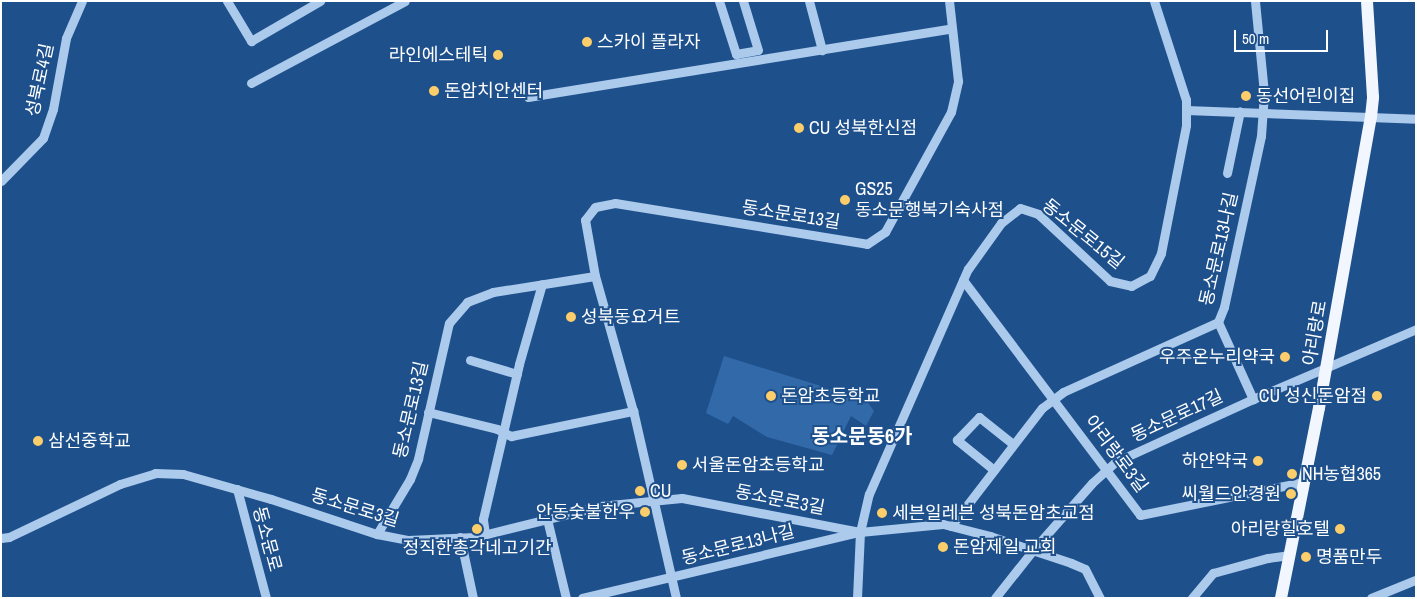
<!DOCTYPE html>
<meta charset="utf-8">
<style>
body{margin:0}
#map{position:relative;width:1417px;height:599px;overflow:hidden;background:#1e508c;font-family:"Archivo Narrow","Noto Sans KR",sans-serif}
div>[style]{position:absolute}
[style*='--x']{left:calc(var(--x)*1px);top:calc(var(--y)*1px);width:calc(var(--w)*1px);rotate:calc(var(--a)*1deg)}
.green>*{inset:0;background:#326aa9}
.minor>*{height:9px;margin:-4.5px;padding:0 4.5px;transform-origin:4.5px;border-radius:4.5px;background:#abcaec}
.major>*{height:12px;margin:-6px;padding:0 6px;transform-origin:6px;border-radius:6px;background:#f1f6ff}
.dots>*{width:14px;height:14px;translate:-50% -50%;box-sizing:border-box;border:2px solid #1e508c;border-radius:50%}
span{translate:-50% -50%;white-space:nowrap;text-align:center;line-height:1.15;-webkit-text-stroke:4px #1e508c;paint-order:stroke}
.poi-label{font-size:18px;color:#fff}
.left{translate:0 -50%;text-align:left}
.right{translate:-100% -50%;text-align:right}
.street-label{font-size:18px;color:#fff}
.quarter-label{font-size:20px;color:#fff;font-weight:700}
.frame{position:absolute;inset:0;border:2px solid #fff;pointer-events:none}
.scale{position:absolute;left:1234px;top:30px;width:94px;height:22px;box-sizing:border-box;border:2px solid #fff;border-top:0;padding-left:6px;font-size:15px;line-height:18px;white-space:nowrap;color:#fff;-webkit-text-stroke:4px #1e508c;paint-order:stroke}
</style>
<div id="map">
<div class="green">
<i style="clip-path:polygon(724px 356px,866px 400px,874px 411px,866px 426px,851px 416px,832px 455px,767px 437px,733px 416px,728px 424px,706px 413px)"></i>
</div>
<div class="minor">
<i style="--x:227;--y:1;--w:47;--a:59"></i>
<i style="--x:251;--y:41;--w:80;--a:-30.1"></i>
<i style="--x:719;--y:1;--w:56;--a:72.2"></i>
<i style="--x:736;--y:54;--w:22;--a:-10"></i>
<i style="--x:758;--y:50;--w:51;--a:-107"></i>
<i style="--x:809;--y:1;--w:51;--a:75.1"></i>
<i style="--x:251;--y:83;--w:174;--a:-28"></i>
<i style="--x:528;--y:97;--w:427;--a:-9.2"></i>
<i style="--x:1186;--y:110;--w:230;--a:2.2"></i>
<i style="--x:1227;--y:173;--w:63;--a:-78.2"></i>
<i style="--x:1;--y:181;--w:60;--a:-45.7"></i>
<i style="--x:43;--y:138;--w:31;--a:-71"></i>
<i style="--x:53;--y:109;--w:72;--a:-79.6"></i>
<i style="--x:66;--y:38;--w:40;--a:-66.6"></i>
<i style="--x:963;--y:280;--w:294;--a:53"></i>
<i style="--x:1140;--y:515;--w:167;--a:-11.4"></i>
<i style="--x:1218;--y:322;--w:85;--a:65.6"></i>
<i style="--x:470;--y:360;--w:49;--a:16.6"></i>
<i style="--x:428;--y:412;--w:71;--a:13.8"></i>
<i style="--x:497;--y:429;--w:16;--a:27"></i>
<i style="--x:511;--y:436;--w:125;--a:-11.6"></i>
<i style="--x:994;--y:470;--w:48;--a:-141"></i>
<i style="--x:957;--y:440;--w:32;--a:-46"></i>
<i style="--x:979;--y:417;--w:43;--a:38.5"></i>
<i style="--x:237;--y:489;--w:113;--a:75.1"></i>
<i style="--x:547;--y:519;--w:81;--a:76.5"></i>
<i style="--x:951;--y:526;--w:149;--a:-52.4"></i>
<i style="--x:1042;--y:408;--w:26;--a:-37"></i>
<i style="--x:1063;--y:392;--w:170;--a:-24.3"></i>
<i style="--x:1218;--y:322;--w:16;--a:-68"></i>
<i style="--x:1224;--y:307;--w:175;--a:-77.8"></i>
<i style="--x:1261;--y:136;--w:43;--a:-86"></i>
<i style="--x:1264;--y:93;--w:92;--a:-95.6"></i>
<i style="--x:377;--y:534;--w:64;--a:-59"></i>
<i style="--x:410;--y:479;--w:22;--a:-68"></i>
<i style="--x:418;--y:459;--w:139;--a:-77.2"></i>
<i style="--x:449;--y:323;--w:28;--a:-49"></i>
<i style="--x:467;--y:302;--w:28;--a:-21"></i>
<i style="--x:493;--y:292;--w:103;--a:-8.9"></i>
<i style="--x:485;--y:534;--w:15;--a:-98"></i>
<i style="--x:483;--y:519;--w:159;--a:-76.9"></i>
<i style="--x:519;--y:364;--w:83;--a:-74"></i>
<i style="--x:460;--y:537;--w:62;--a:78"></i>
<i style="--x:1;--y:538;--w:8;--a:-7"></i>
<i style="--x:9;--y:537;--w:123;--a:-25.5"></i>
<i style="--x:120;--y:484;--w:37;--a:-17"></i>
<i style="--x:155;--y:473;--w:28;--a:2"></i>
<i style="--x:183;--y:474;--w:91;--a:15.9"></i>
<i style="--x:271;--y:499;--w:112;--a:18.3"></i>
<i style="--x:377;--y:534;--w:32;--a:11"></i>
<i style="--x:408;--y:540;--w:67;--a:-2.6"></i>
<i style="--x:475;--y:537;--w:129;--a:-13.9"></i>
<i style="--x:600;--y:506;--w:82;--a:-5.6"></i>
<i style="--x:682;--y:498;--w:181;--a:10.8"></i>
<i style="--x:582;--y:598;--w:286;--a:-13.4"></i>
<i style="--x:860;--y:532;--w:83;--a:-5.5"></i>
<i style="--x:943;--y:524;--w:49;--a:14.3"></i>
<i style="--x:990;--y:536;--w:85;--a:18.4"></i>
<i style="--x:1071;--y:563;--w:15;--a:23"></i>
<i style="--x:1085;--y:569;--w:33;--a:63"></i>
<i style="--x:676;--y:598;--w:192;--a:-102.9"></i>
<i style="--x:633;--y:411;--w:140;--a:-105.7"></i>
<i style="--x:595;--y:276;--w:57;--a:-100.1"></i>
<i style="--x:585;--y:220;--w:16;--a:-52"></i>
<i style="--x:595;--y:207;--w:20;--a:-11"></i>
<i style="--x:615;--y:203;--w:255;--a:9.2"></i>
<i style="--x:867;--y:244;--w:22;--a:-34"></i>
<i style="--x:885;--y:232;--w:137;--a:-61.2"></i>
<i style="--x:951;--y:112;--w:32;--a:-77"></i>
<i style="--x:958;--y:81;--w:81;--a:-96.4"></i>
<i style="--x:857;--y:598;--w:66;--a:-87.4"></i>
<i style="--x:860;--y:532;--w:39;--a:-77"></i>
<i style="--x:869;--y:494;--w:246;--a:-66.3"></i>
<i style="--x:968;--y:269;--w:57;--a:-54.3"></i>
<i style="--x:1001;--y:223;--w:24;--a:-38"></i>
<i style="--x:1020;--y:208;--w:19;--a:18"></i>
<i style="--x:1038;--y:214;--w:98;--a:42.9"></i>
<i style="--x:1110;--y:281;--w:22;--a:13"></i>
<i style="--x:1131;--y:286;--w:21;--a:-28"></i>
<i style="--x:1150;--y:276;--w:25;--a:-64"></i>
<i style="--x:1161;--y:253;--w:130;--a:-78.9"></i>
<i style="--x:1186;--y:125;--w:25;--a:-90"></i>
<i style="--x:1186;--y:100;--w:104;--a:-107.9"></i>
<i style="--x:995;--y:598;--w:61;--a:-51.6"></i>
<i style="--x:1033;--y:550;--w:89;--a:-48.6"></i>
<i style="--x:1092;--y:483;--w:31;--a:-42"></i>
<i style="--x:1115;--y:462;--w:152;--a:-24.5"></i>
<i style="--x:1253;--y:399;--w:177;--a:-23.2"></i>
<i style="--x:1192;--y:598;--w:33;--a:-50"></i>
<i style="--x:1213;--y:573;--w:57;--a:-15.3"></i>
<i style="--x:1268;--y:558;--w:22;--a:-8"></i>
<i style="--x:1371;--y:598;--w:48;--a:-22.2"></i>
</div>
<div class="major">
<i style="--x:1281;--y:598;--w:194;--a:-78.7"></i>
<i style="--x:1319;--y:408;--w:296;--a:-79.9"></i>
<i style="--x:1371;--y:117;--w:20;--a:-84"></i>
<i style="--x:1373;--y:97;--w:96;--a:-93.6"></i>
</div>
<div class="dots">
<i style="left:587px;top:42px;background:#fbce6b"></i>
<i style="left:498px;top:55px;background:#fbce6b"></i>
<i style="left:434px;top:91px;background:#fbce6b"></i>
<i style="left:1246px;top:96px;background:#fbce6b"></i>
<i style="left:799px;top:128px;background:#fbce6b"></i>
<i style="left:845px;top:200px;background:#fbce6b"></i>
<i style="left:571px;top:317px;background:#fbce6b"></i>
<i style="left:1285px;top:357px;background:#fbce6b"></i>
<i style="left:771px;top:396px;background:#fbce6b"></i>
<i style="left:1377px;top:396px;background:#fbce6b"></i>
<i style="left:38px;top:441px;background:#fbce6b"></i>
<i style="left:1258px;top:461px;background:#fbce6b"></i>
<i style="left:682px;top:465px;background:#fbce6b"></i>
<i style="left:1292px;top:474px;background:#fbce6b"></i>
<i style="left:640px;top:491px;background:#fbce6b"></i>
<i style="left:1291px;top:494px;background:#fbce6b"></i>
<i style="left:645px;top:512px;background:#fbce6b"></i>
<i style="left:882px;top:513px;background:#fbce6b"></i>
<i style="left:477px;top:529px;background:#fbce6b"></i>
<i style="left:1340px;top:529px;background:#fbce6b"></i>
<i style="left:943px;top:547px;background:#fbce6b"></i>
<i style="left:1306px;top:557px;background:#fbce6b"></i>
</div>
<div class="poi-label">
<span class="left" style="left:597px;top:42px">스카이 플라자</span>
<span class="right" style="left:488px;top:55px">라인에스테틱</span>
<span class="left" style="left:444px;top:91px">돈암치안센터</span>
<span class="left" style="left:1256px;top:96px">동선어린이집</span>
<span class="left" style="left:809px;top:128px">CU 성북한신점</span>
<span class="left" style="left:855px;top:200px">GS25<br>동소문행복기숙사점</span>
<span class="left" style="left:581px;top:317px">성북동요거트</span>
<span class="right" style="left:1275px;top:357px">우주온누리약국</span>
<span class="left" style="left:781px;top:396px">돈암초등학교</span>
<span class="right" style="left:1367px;top:396px">CU 성신돈암점</span>
<span class="left" style="left:48px;top:441px">삼선중학교</span>
<span class="right" style="left:1248px;top:461px">하얀약국</span>
<span class="left" style="left:692px;top:465px">서울돈암초등학교</span>
<span class="left" style="left:1302px;top:474px">NH농협365</span>
<span class="left" style="left:650px;top:491px">CU</span>
<span class="right" style="left:1281px;top:494px">씨월드안경원</span>
<span class="right" style="left:635px;top:512px">안동숯불한우</span>
<span class="left" style="left:892px;top:513px">세븐일레븐 성북돈암초교점</span>
<span class="right" style="left:1330px;top:529px">아리랑힐호텔</span>
<span class="left" style="left:953px;top:547px">돈암제일 교회</span>
<span style="left:477px;top:548px">정직한총각네고기간</span>
<span class="left" style="left:1316px;top:557px">명품만두</span>
</div>
<div class="street-label">
<span style="left:40px;top:80px;rotate:-78deg">성북로4길</span>
<span style="left:791px;top:215px;rotate:9deg">동소문로13길</span>
<span style="left:1083px;top:234px;rotate:39deg">동소문로15길</span>
<span style="left:1219px;top:249px;rotate:-77deg">동소문로13나길</span>
<span style="left:1315px;top:333px;rotate:-80deg">아리랑로</span>
<span style="left:411px;top:410px;rotate:-77deg">동소문로13길</span>
<span style="left:1177px;top:416px;rotate:-25deg">동소문로17길</span>
<span style="left:1116px;top:454px;rotate:53deg">아리랑로3길</span>
<span style="left:780px;top:500px;rotate:11deg">동소문로3길</span>
<span style="left:355px;top:508px;rotate:17deg">동소문로3길</span>
<span style="left:267px;top:539px;rotate:75deg">동소문로</span>
<span style="left:738px;top:545px;rotate:-14deg">동소문로13나길</span>
</div>
<div class="quarter-label">
<span style="left:862px;top:435px">동소문동6가</span>
</div>
<div class="frame"></div>
<div class="scale">50 m</div>
</div>
